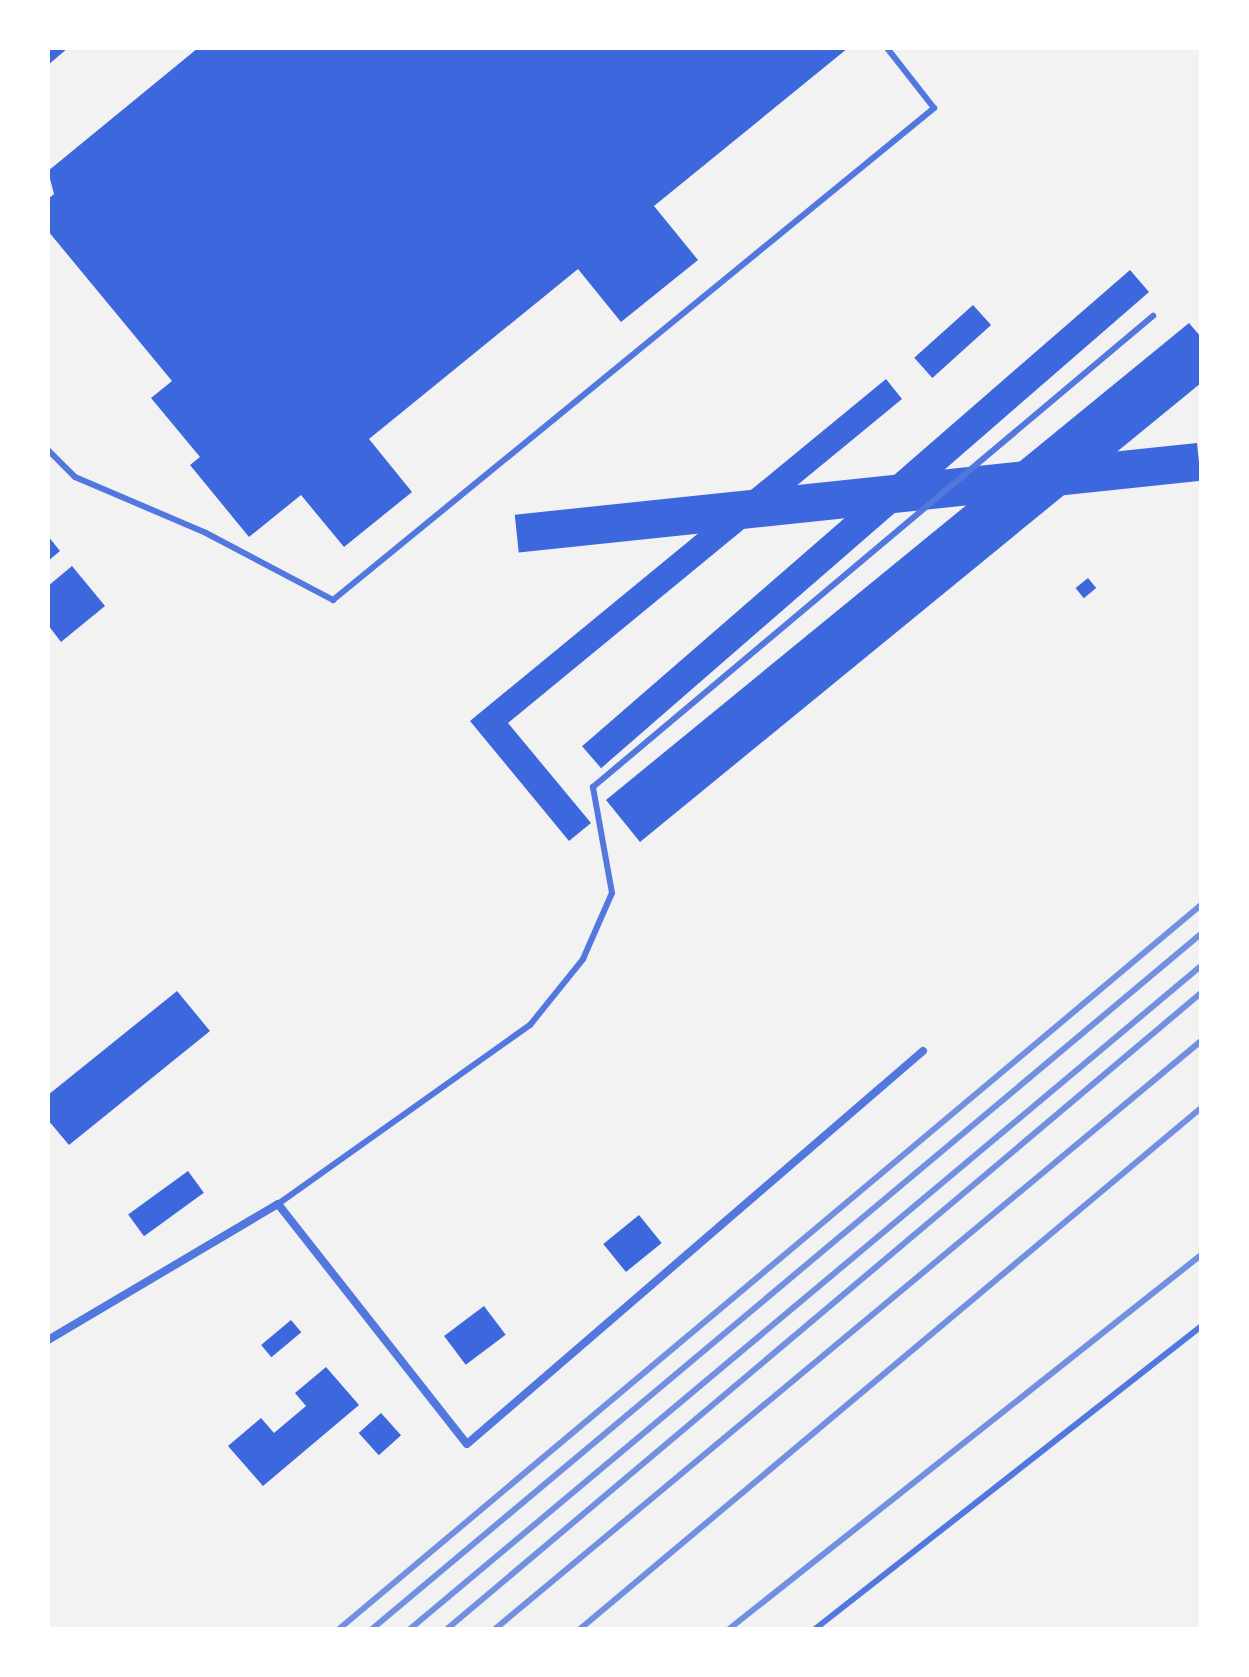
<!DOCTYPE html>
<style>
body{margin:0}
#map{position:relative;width:1249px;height:1677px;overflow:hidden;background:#f2f2f2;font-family:Rubik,sans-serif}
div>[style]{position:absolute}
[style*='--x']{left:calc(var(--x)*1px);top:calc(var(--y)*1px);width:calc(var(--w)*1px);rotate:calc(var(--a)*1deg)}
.building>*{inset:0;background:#3d67dc;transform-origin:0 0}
.service>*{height:6px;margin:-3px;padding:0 3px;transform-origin:3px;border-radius:3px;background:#5277de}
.minor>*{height:8px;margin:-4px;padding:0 4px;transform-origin:4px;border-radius:4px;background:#5277de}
.rail>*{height:6px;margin:-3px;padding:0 3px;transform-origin:3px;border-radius:3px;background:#7290e2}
span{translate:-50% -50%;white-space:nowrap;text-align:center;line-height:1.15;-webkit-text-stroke:6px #fff;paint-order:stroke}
.frame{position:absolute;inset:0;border:50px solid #fff;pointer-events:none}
</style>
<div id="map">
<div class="building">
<i style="clip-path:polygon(48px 48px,68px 48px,48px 65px)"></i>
<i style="clip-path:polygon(198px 48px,848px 48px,654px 206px,698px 260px,621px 322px,578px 269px,369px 439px,412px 492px,344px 547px,301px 495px,249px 537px,190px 465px,200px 457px,151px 398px,172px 381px,48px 231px,48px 199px,54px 194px,48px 171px)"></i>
<i style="left:1130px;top:270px;width:29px;height:726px;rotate:49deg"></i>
<i style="left:973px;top:305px;width:27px;height:79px;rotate:48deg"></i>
<i style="clip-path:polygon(1189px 323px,1201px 337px,1201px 383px,640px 842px,606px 800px)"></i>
<i style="clip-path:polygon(886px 379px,902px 399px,508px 723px,591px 823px,569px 841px,470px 721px)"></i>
<i style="left:1197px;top:443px;width:38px;height:686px;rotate:84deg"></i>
<i style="clip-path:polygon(48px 536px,60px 551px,48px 561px)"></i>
<i style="clip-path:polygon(72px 566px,105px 606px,61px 642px,48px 625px,48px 586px)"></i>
<i style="left:1088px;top:578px;width:13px;height:16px;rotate:51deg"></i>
<i style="clip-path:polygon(177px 991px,210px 1031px,69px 1145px,48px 1120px,48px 1095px)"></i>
<i style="left:188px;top:1171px;width:27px;height:74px;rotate:54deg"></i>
<i style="left:639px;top:1215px;width:36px;height:46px;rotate:51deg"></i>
<i style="left:484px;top:1306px;width:36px;height:50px;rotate:53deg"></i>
<i style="left:291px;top:1320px;width:16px;height:39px;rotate:50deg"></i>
<i style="clip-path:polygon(326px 1367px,359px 1405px,263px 1486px,228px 1446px,261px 1418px,274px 1433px,306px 1406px,295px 1393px)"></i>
<i style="left:381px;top:1413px;width:30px;height:30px;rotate:48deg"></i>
</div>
<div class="service">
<i style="--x:48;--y:450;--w:38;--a:45"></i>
<i style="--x:75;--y:477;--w:142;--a:23.1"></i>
<i style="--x:206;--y:533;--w:144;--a:27.8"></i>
<i style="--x:333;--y:600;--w:777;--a:-39.3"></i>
<i style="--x:934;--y:108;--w:76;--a:-128.1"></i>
<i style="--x:278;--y:1204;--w:309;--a:-35.4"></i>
<i style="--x:530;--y:1025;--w:85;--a:-51.2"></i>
<i style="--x:583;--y:959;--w:72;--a:-66.3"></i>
<i style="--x:612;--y:893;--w:108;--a:-100.2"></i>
<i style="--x:593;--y:787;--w:732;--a:-40.07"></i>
<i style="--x:815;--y:1629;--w:491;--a:-38.1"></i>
</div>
<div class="minor">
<i style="--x:48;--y:1340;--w:267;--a:-30.6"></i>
<i style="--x:278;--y:1204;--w:305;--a:51.8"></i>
<i style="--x:467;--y:1444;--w:602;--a:-40.76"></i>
</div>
<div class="rail">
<i style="--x:339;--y:1629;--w:1126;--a:-40.03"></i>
<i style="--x:372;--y:1629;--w:1082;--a:-39.98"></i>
<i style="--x:410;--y:1629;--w:1032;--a:-39.97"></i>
<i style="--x:447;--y:1629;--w:986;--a:-40.15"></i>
<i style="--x:495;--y:1629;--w:919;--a:-39.79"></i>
<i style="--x:580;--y:1629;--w:811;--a:-40"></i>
<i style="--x:729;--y:1629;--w:602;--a:-38.39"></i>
</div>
<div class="frame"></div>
</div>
